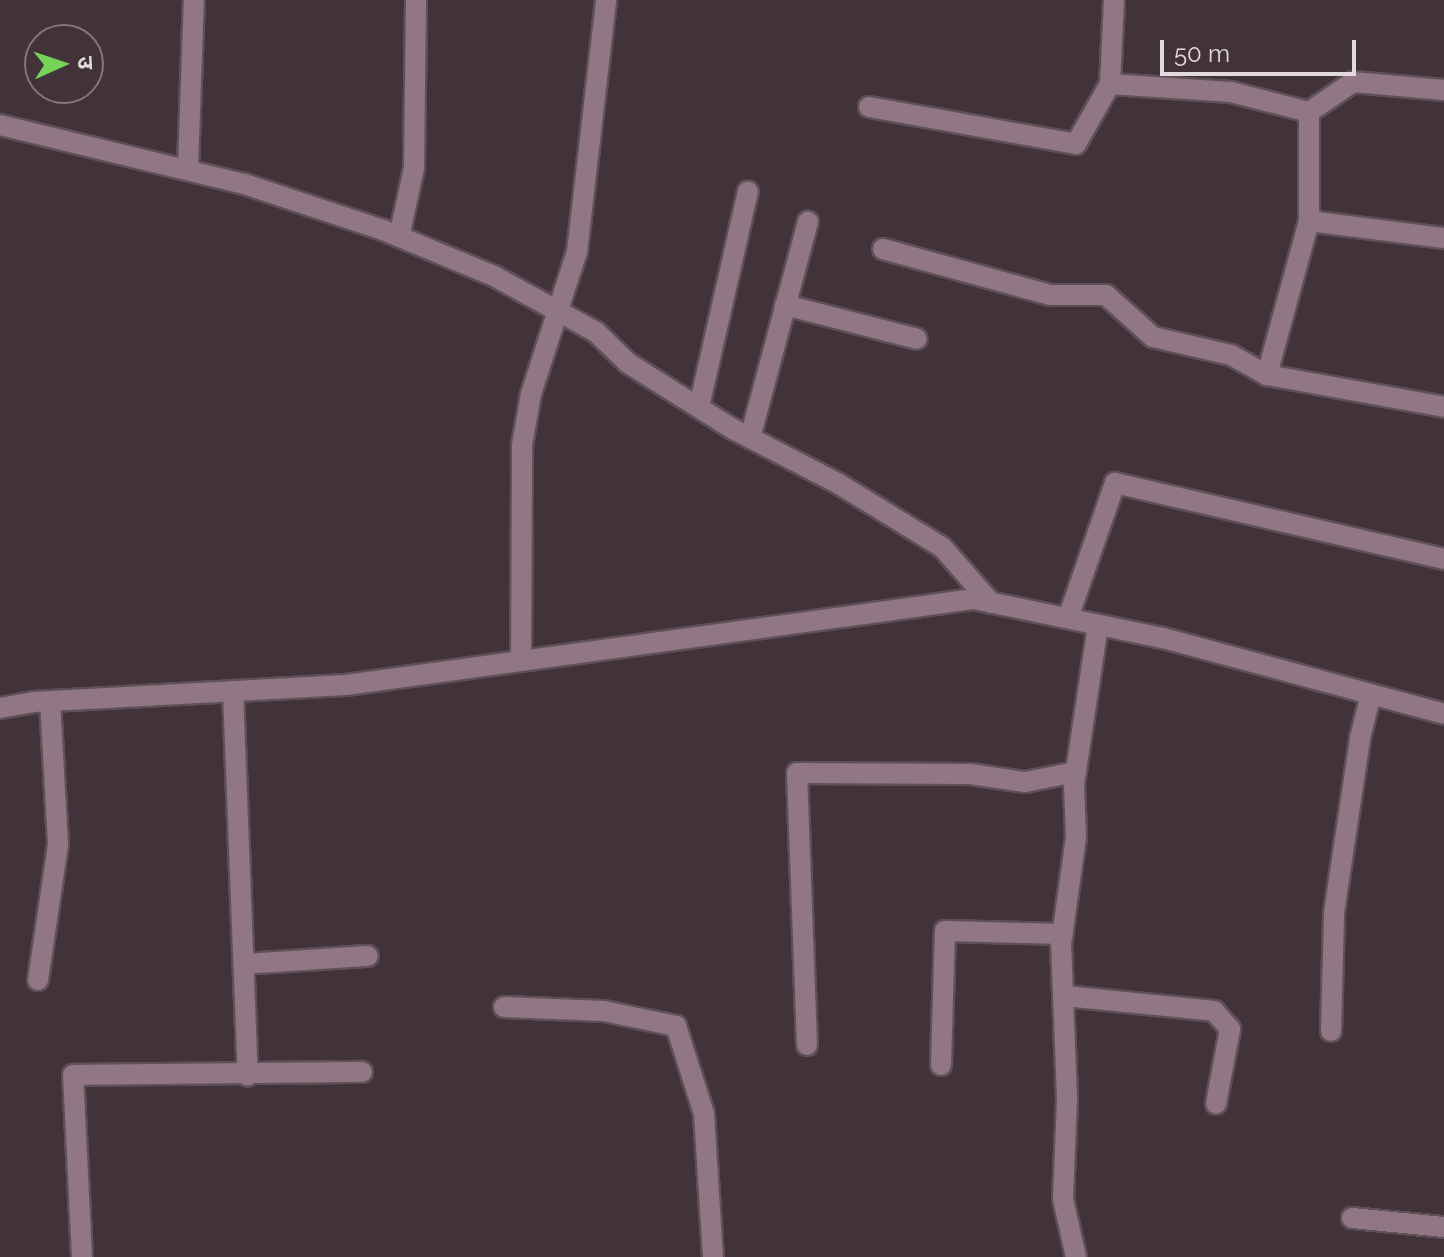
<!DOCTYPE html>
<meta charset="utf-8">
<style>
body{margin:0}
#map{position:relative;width:1444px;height:1257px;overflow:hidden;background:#42323a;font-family:Raleway,"Noto Sans Devanagari",sans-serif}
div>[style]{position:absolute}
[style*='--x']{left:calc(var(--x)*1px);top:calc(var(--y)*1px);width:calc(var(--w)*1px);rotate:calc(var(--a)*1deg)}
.roads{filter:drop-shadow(2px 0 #5f5058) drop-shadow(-2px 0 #5f5058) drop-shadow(0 2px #5f5058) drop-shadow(0 -2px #5f5058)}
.minor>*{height:20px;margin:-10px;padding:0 10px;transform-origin:10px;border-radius:10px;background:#917783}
span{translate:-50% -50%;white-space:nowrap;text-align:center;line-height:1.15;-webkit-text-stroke:7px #42323a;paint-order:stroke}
.north{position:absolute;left:24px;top:24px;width:80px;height:80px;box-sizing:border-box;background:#42323a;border:2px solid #83757c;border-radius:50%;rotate:87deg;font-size:22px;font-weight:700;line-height:32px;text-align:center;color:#e4d9de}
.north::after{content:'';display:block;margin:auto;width:28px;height:36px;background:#77d259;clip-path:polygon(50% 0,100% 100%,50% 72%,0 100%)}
.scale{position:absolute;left:1160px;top:40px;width:196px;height:36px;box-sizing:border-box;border:4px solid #e4d9de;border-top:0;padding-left:10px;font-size:24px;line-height:28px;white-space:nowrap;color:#e4d9de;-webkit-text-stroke:6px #42323a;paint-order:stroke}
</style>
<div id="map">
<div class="roads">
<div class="minor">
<i style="--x:1114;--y:0;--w:84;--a:92.7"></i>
<i style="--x:1110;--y:84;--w:121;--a:3.8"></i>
<i style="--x:1231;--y:92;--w:81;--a:14.4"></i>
<i style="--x:1309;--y:112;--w:109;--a:90"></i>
<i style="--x:1309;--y:221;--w:160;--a:105.3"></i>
<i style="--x:869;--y:107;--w:210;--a:10.1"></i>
<i style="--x:1076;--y:144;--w:69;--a:-60.5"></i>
<i style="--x:1309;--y:112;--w:53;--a:-34.3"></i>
<i style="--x:1353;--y:82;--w:91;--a:5"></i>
<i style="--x:0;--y:125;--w:251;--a:13.6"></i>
<i style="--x:244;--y:184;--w:146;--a:18.3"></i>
<i style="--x:383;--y:230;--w:120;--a:22.5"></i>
<i style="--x:494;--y:276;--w:116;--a:28.8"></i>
<i style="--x:596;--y:332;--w:45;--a:44.1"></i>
<i style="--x:628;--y:363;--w:124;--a:32.2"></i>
<i style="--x:733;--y:429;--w:119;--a:27.4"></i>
<i style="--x:839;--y:484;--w:121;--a:31.5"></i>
<i style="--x:942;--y:547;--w:74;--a:48.8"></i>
<i style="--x:188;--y:168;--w:168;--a:-88"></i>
<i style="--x:1309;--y:221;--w:136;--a:7.2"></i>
<i style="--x:399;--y:237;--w:71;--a:-77.7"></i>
<i style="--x:414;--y:168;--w:168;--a:-89.3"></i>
<i style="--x:883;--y:249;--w:173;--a:15.4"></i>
<i style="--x:1050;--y:295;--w:56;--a:0"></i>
<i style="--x:1106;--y:295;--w:63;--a:41.8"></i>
<i style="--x:1153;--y:337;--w:80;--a:13"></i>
<i style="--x:1231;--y:355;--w:41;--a:29.1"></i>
<i style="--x:1267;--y:375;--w:180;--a:10.2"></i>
<i style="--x:785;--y:305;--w:136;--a:14.4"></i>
<i style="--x:699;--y:407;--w:221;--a:-77.2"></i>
<i style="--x:750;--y:438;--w:224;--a:-75"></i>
<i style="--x:1068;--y:618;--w:143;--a:-70.8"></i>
<i style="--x:1115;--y:483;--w:338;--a:13"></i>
<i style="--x:521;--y:661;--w:216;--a:-89.7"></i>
<i style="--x:522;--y:445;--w:52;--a:-80"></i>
<i style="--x:531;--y:394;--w:149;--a:-72.1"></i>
<i style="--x:577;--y:252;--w:254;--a:-83.4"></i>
<i style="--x:233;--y:691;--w:385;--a:87.8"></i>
<i style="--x:0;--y:708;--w:34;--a:-10"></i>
<i style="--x:33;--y:702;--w:313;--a:-3.1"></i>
<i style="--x:346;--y:685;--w:634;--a:-7.8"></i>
<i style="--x:974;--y:599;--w:193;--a:11.7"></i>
<i style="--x:1163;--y:638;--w:291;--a:15.1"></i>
<i style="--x:244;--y:964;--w:124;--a:-3.7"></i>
<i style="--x:38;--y:980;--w:137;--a:-81.6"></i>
<i style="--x:58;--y:844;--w:143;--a:-93.2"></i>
<i style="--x:1065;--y:996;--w:150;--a:5.7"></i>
<i style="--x:1214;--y:1011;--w:24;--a:48"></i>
<i style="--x:1230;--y:1029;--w:76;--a:100.6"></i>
<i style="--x:504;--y:1007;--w:100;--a:2.3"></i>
<i style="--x:604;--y:1011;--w:74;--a:11.8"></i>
<i style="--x:676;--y:1026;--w:92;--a:72.3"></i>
<i style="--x:704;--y:1114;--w:143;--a:86.4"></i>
<i style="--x:1331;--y:1031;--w:118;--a:-88.5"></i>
<i style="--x:1334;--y:913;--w:177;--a:-81.5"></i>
<i style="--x:1360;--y:738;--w:45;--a:-76"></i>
<i style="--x:807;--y:1045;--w:272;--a:-92.1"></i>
<i style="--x:797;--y:773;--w:173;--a:0.3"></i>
<i style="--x:970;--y:774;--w:56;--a:8.3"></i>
<i style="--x:1025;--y:782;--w:52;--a:-11.1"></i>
<i style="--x:941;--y:1065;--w:134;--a:-88.3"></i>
<i style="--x:945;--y:931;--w:118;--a:1.5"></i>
<i style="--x:1352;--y:1218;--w:92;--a:5.6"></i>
<i style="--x:82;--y:1257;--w:182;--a:-92.8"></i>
<i style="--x:73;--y:1075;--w:289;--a:-0.6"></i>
<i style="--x:1076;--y:1257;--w:59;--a:-102.6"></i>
<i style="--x:1063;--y:1199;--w:101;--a:-87.7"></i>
<i style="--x:1067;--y:1098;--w:154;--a:-92.2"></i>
<i style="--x:1061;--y:944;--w:108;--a:-82"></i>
<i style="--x:1076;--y:837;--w:53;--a:-92.2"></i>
<i style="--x:1074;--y:784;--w:161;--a:-81.4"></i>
</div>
</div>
<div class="north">उ</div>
<div class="scale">50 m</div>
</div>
